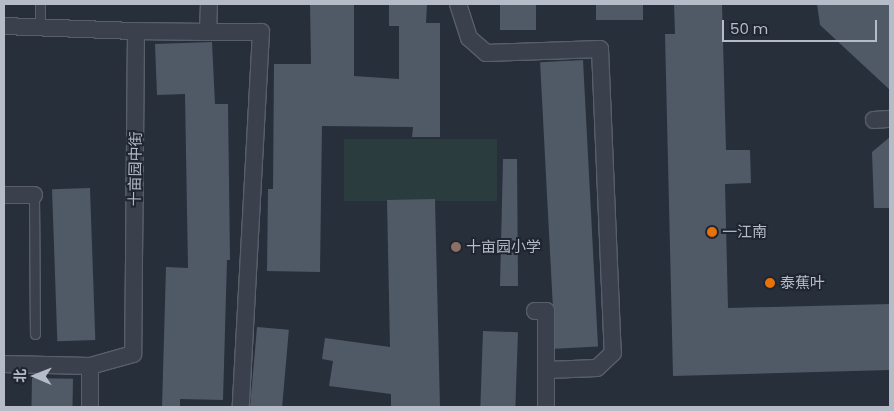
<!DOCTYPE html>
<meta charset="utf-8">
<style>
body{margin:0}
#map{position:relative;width:894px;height:411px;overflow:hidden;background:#272f3b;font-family:Poppins,"Noto Sans SC",sans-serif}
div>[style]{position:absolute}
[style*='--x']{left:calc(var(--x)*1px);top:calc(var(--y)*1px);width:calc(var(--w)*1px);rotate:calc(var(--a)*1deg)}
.green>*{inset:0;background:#2a3c3d;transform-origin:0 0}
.building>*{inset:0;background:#505966;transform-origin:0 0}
.roads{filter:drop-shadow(1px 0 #595f6a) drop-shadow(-1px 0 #595f6a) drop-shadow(0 1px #595f6a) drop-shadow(0 -1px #595f6a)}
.service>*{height:9px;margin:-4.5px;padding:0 4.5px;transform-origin:4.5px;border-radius:4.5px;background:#3b414c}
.minor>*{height:16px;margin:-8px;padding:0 8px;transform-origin:8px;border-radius:8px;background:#3b414c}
.dots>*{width:14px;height:14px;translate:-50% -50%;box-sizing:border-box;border:2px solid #202631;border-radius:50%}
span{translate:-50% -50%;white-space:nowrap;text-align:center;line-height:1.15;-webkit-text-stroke:4px #202631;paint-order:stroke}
.street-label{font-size:15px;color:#b6bcc7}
.poi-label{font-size:15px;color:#b6bcc7}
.left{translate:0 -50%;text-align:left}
.frame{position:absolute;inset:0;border:5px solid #b6bcc7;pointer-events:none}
.north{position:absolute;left:10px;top:351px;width:50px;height:50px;-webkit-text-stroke:4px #202631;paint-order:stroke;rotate:271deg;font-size:14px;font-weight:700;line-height:20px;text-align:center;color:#b6bcc7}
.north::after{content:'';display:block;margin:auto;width:18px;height:22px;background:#b6bcc7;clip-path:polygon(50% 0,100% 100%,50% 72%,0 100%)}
.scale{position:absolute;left:722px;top:20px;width:155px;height:22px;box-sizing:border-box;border:2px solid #b6bcc7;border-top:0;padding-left:6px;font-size:15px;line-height:18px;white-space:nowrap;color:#b6bcc7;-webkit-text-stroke:4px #202631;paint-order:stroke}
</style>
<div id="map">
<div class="green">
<i style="left:344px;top:139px;width:153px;height:62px"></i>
</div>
<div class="building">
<i style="clip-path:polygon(310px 4px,354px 4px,354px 76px,399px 79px,399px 26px,389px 26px,389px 4px,427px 4px,426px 23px,440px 23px,440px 137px,412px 137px,413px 127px,322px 126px,320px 272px,267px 271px,268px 189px,273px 189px,274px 64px,311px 64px)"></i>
<i style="left:500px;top:4px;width:36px;height:26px"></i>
<i style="left:596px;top:4px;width:47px;height:16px"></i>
<i style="clip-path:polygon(674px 4px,722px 4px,726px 150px,750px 150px,751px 183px,725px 184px,728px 308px,890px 304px,890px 370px,673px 376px,665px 34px,675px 34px)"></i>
<i style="clip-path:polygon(817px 4px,890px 4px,890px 90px,820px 25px)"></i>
<i style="clip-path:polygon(212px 42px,215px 104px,228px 104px,230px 260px,227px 260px,223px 400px,180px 399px,180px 407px,162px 407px,166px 267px,188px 268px,185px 94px,157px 95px,155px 44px)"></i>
<i style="left:583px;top:60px;width:287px;height:43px;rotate:87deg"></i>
<i style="clip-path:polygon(890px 137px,890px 208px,874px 208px,872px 152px)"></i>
<i style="clip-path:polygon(503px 159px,517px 159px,518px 286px,500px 286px)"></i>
<i style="left:90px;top:188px;width:152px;height:38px;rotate:88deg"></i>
<i style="clip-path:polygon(435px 199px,440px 407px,391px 407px,391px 394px,329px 386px,333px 361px,322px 359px,325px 338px,390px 347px,387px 200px)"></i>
<i style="left:257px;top:327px;width:32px;height:80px;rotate:5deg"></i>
<i style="left:483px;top:331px;width:35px;height:76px;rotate:2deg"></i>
<i style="left:32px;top:378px;width:41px;height:29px;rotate:1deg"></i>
</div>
<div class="roads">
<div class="service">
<i style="--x:40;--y:4;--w:24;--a:90"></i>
<i style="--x:34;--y:195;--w:139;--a:89.6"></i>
</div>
<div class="minor">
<i style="--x:458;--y:4;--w:36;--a:72"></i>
<i style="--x:469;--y:38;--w:23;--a:41"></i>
<i style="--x:486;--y:53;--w:114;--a:-2"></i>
<i style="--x:600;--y:49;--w:304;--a:87.6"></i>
<i style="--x:613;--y:353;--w:22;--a:137"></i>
<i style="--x:597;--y:368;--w:50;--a:177.7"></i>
<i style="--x:4;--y:26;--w:132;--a:2.2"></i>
<i style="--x:136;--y:31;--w:323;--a:90.5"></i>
<i style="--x:133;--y:354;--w:45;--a:164.4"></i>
<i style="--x:90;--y:366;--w:41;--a:90"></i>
<i style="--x:136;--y:31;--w:72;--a:0.8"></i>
<i style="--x:208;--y:32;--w:28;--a:-88"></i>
<i style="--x:208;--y:32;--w:53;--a:0"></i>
<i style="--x:261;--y:32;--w:376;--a:93.1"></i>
<i style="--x:874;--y:120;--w:16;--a:-4"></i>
<i style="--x:4;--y:195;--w:30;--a:0"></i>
<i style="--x:535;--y:311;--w:11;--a:0"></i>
<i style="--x:546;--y:311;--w:96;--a:90"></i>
<i style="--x:4;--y:364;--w:86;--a:1.3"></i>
</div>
</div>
<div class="dots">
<i style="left:712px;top:232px;background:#e8710a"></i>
<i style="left:456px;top:247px;background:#8d6e63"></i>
<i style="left:770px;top:283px;background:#e8710a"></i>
</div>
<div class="street-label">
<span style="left:135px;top:169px;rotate:-89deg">十亩园中街</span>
</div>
<div class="poi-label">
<span class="left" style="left:722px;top:232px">一江南</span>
<span class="left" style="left:466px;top:247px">十亩园小学</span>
<span class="left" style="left:780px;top:283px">泰蕉叶</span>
</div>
<div class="frame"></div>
<div class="north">北</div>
<div class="scale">50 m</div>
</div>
